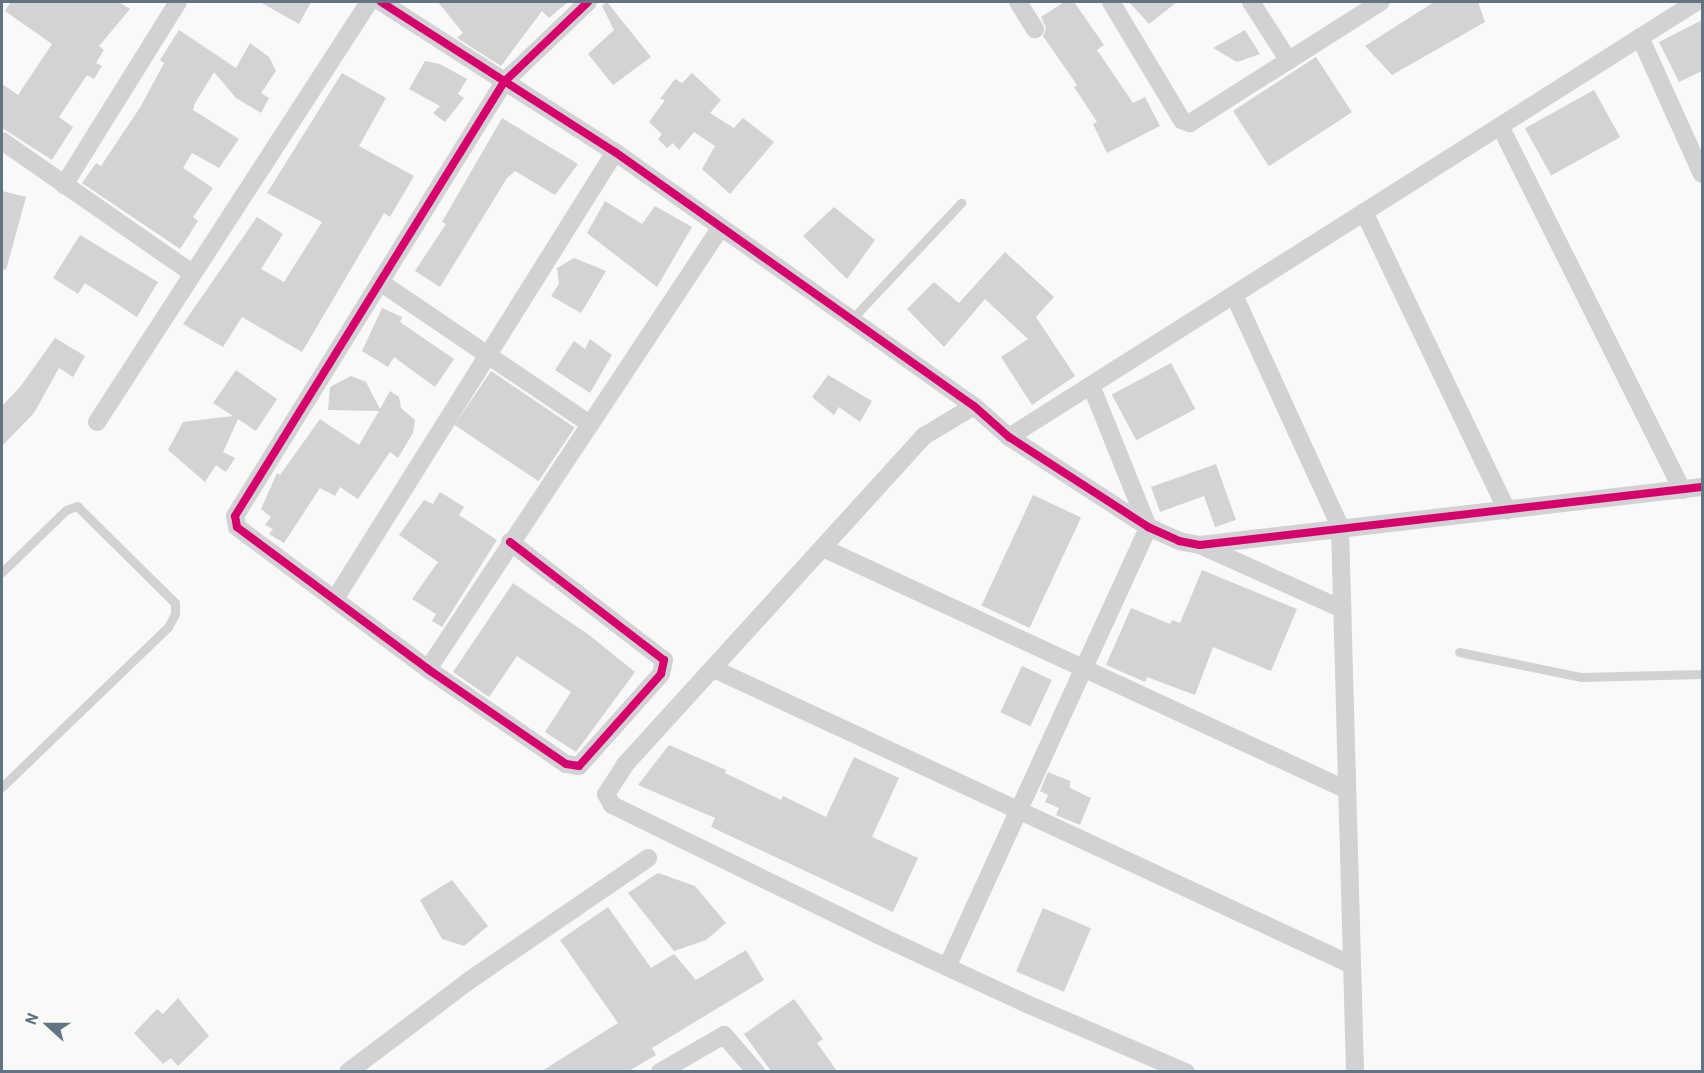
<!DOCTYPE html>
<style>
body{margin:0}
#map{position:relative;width:1704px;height:1073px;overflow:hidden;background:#f9f9f8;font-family:Barlow,sans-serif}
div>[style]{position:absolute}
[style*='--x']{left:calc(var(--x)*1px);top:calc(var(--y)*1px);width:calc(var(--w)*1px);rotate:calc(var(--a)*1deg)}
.building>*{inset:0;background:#d1d3d4;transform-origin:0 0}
.lane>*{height:9px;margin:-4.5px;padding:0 4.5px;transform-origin:4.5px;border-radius:4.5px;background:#d1d2d3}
.street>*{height:18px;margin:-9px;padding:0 9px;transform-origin:9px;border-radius:9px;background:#d1d2d3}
.cycleway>*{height:8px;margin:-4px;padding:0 4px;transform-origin:4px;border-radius:4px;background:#d6006c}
span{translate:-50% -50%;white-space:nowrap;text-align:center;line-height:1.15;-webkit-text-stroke:6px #fff;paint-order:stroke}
.frame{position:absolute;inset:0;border:3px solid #627484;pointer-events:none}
.north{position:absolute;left:18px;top:995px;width:60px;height:60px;-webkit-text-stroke:4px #fff;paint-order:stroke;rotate:291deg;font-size:16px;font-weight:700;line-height:24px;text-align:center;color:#627484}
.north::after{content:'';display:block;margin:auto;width:21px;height:27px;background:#627484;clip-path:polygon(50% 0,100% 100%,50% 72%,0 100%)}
</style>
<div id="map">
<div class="building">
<i style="clip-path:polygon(11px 2px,119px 2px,130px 9px,99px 46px,104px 50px,96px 63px,102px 66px,94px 79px,87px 75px,59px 117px,73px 127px,52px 160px,2px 128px,2px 84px,18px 95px,52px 44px,5px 11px)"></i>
<i style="clip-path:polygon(260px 2px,311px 2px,299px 24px)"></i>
<i style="clip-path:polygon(438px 2px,568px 2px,549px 18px,542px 11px,501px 66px,457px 38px,463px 33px)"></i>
<i style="clip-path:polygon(607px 2px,651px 57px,613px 85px,588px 54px,614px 30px,602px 6px)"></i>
<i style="clip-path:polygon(1064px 2px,1074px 2px,1104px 45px,1097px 50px,1133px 103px,1145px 97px,1160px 126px,1107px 153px,1093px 124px,1097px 122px,1074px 87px,1077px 85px,1043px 36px,1046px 28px,1041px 17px)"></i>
<i style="clip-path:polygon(1129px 2px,1177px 2px,1149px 24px)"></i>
<i style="clip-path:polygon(1434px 2px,1478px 2px,1485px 22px,1392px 75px,1365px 46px)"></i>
<i style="clip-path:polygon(1702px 20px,1702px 71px,1679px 82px,1659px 42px)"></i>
<i style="clip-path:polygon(179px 30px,236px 68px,250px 43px,269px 57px,276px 71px,261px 93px,269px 98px,261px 113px,236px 98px,214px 72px,194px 105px,193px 110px,239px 139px,219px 168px,192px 153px,183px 168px,213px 188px,193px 217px,198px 221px,180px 249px,82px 183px,96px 163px,101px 166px,141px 106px,164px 63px,160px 60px)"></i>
<i style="clip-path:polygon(1245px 30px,1260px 54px,1237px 62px,1213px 48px)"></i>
<i style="left:1316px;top:57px;width:66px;height:99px;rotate:57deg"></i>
<i style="clip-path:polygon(425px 61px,440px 64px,467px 79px,458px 94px,464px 98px,445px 122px,433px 113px,440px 106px,409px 89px)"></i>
<i style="clip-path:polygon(342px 73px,386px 98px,359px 146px,414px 176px,390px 217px,384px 213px,302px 352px,242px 317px,223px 347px,183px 324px,257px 217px,283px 234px,261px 269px,284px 282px,322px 222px,267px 193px)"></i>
<i style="clip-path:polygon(692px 73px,721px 100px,710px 113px,734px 128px,743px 118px,774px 142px,730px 194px,702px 169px,715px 146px,694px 132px,679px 150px,673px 143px,667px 148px,658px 139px,662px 134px,649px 122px,665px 100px,660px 99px,675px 79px,682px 83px)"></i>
<i style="left:1594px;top:90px;width:54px;height:79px;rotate:61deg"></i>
<i style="clip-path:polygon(502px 118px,578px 164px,555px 195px,515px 171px,507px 178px,440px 287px,415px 271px,446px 224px,442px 222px)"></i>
<i style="clip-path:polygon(2px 191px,26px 197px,6px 270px,2px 269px)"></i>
<i style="clip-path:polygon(605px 201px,642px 224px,655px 206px,692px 227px,657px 287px,587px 233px)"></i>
<i style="clip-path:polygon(834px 207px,875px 240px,847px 279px,803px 236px)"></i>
<i style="clip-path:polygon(80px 235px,158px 282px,137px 317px,85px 283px,78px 294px,53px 278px)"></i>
<i style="clip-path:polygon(1005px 252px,1054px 297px,1036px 317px,1075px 376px,1032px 405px,1001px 357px,1028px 339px,985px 299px,944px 347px,907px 309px,934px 282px,959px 303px)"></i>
<i style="clip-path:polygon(574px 258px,606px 271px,581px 313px,551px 296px,559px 284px,557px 268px)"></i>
<i style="clip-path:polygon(382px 308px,402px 317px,400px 322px,454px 359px,435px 387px,394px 357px,388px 367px,362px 351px)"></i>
<i style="clip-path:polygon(55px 338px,85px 356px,73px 377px,59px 368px,34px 413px,2px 446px,2px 406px,20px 387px)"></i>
<i style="clip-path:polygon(590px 339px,612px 355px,590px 393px,555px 370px,574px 341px,585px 349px)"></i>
<i style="left:1171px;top:363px;width:52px;height:67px;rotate:62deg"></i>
<i style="clip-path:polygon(236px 370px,277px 399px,256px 431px,238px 419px,223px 452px,235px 458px,226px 472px,216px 465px,205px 482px,168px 450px,183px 422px,233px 416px,213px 403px)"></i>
<i style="left:491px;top:371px;width:101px;height:65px;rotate:34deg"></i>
<i style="clip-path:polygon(828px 375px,872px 401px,860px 422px,839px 407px,834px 415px,812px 397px)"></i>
<i style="clip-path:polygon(351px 376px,366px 382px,380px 409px,390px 391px,399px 397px,401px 408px,415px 420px,413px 433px,398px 458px,390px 452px,358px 499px,340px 487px,335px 496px,320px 488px,284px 543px,269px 534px,273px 529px,265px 525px,271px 517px,261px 509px,277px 473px,280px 475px,320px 419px,359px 445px,379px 411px,328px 410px,330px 387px)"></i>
<i style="clip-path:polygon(1216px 464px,1236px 520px,1215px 527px,1204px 496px,1160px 512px,1151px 487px)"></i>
<i style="clip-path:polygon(440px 492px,464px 507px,459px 515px,497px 540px,442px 627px,432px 621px,436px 614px,412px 599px,438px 562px,399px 535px,424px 500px,433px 504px)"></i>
<i style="left:1033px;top:495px;width:53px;height:122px;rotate:25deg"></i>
<i style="clip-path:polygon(1202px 570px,1297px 609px,1271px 671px,1213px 647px,1195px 695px,1147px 677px,1145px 682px,1106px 665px,1131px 608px,1170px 624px,1172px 620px,1180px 623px)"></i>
<i style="clip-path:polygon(513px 583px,589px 635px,635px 672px,576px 752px,545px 732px,571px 692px,517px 656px,489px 697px,453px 672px)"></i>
<i style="left:1022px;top:666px;width:33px;height:51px;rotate:25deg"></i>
<i style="clip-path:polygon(669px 745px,726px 770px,725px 773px,781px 800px,783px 796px,826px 817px,854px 757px,899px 778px,872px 837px,918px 858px,893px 912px,711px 827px,715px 818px,638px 785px)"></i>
<i style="clip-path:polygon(1048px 772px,1070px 781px,1070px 788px,1091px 798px,1080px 825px,1056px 815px,1059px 808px,1045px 802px,1048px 795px,1040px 791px)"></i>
<i style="clip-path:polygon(658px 873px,695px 886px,726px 923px,706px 940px,674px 951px,628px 893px)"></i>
<i style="clip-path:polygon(452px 880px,488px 926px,464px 946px,442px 939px,420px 900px)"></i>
<i style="clip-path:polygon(608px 907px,651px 968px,674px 954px,696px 980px,746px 950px,764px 980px,652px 1048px,656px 1055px,629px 1071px,542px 1071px,618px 1023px,560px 940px)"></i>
<i style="left:1043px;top:908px;width:52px;height:69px;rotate:23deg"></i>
<i style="clip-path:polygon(178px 998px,209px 1036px,178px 1066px,171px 1058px,163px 1064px,134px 1033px,157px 1009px,163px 1014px)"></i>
<i style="clip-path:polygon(794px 999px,823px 1039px,817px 1043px,837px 1071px,771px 1071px,744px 1034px)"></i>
</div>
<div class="lane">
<i style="--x:851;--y:320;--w:161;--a:-46.8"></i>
<i style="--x:2;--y:572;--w:89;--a:-44.1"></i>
<i style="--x:66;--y:510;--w:12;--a:-20"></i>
<i style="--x:77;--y:506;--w:138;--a:44.7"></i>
<i style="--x:175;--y:603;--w:11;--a:90"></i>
<i style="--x:175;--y:614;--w:15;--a:118"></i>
<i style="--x:168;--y:627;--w:231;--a:136.1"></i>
<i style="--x:1459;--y:652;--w:125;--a:11.6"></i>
<i style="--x:1581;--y:677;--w:121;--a:-1.4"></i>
</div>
<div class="street">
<i style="--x:381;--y:2;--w:278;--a:32.7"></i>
<i style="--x:615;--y:152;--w:440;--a:35.3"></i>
<i style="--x:974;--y:406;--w:47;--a:41.5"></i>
<i style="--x:1009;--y:437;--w:166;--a:32.9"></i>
<i style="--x:1148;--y:527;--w:34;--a:24"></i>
<i style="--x:1179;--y:541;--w:21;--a:11"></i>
<i style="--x:1200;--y:545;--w:505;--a:-6.59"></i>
<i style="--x:1018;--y:2;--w:32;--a:58"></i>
<i style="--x:1111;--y:2;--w:138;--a:59"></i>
<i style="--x:1182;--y:120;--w:9;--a:21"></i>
<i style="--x:1190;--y:123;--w:226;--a:-32.4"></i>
<i style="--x:1251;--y:2;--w:70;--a:57.2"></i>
<i style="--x:1640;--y:37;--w:150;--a:65.7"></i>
<i style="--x:1500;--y:126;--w:407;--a:63.4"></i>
<i style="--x:2;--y:141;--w:231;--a:34.8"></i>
<i style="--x:64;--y:185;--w:216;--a:-58.1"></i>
<i style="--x:1364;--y:212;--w:331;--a:64.4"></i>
<i style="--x:380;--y:282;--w:254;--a:34.1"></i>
<i style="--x:1234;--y:295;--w:255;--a:65.4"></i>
<i style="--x:1340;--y:527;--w:545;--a:88.42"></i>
<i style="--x:974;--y:406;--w:58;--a:149"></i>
<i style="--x:924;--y:436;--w:445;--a:132.3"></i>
<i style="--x:625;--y:765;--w:35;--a:123"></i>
<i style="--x:606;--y:794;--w:13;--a:61"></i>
<i style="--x:612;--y:805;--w:294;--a:26"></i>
<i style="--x:876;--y:934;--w:166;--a:24.9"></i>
<i style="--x:1027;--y:1004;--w:173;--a:23.2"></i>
<i style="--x:97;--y:422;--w:500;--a:-57.07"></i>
<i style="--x:1009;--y:437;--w:813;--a:-32.34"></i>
<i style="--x:510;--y:542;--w:194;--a:37.5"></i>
<i style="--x:664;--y:660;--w:14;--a:102"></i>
<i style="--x:661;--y:674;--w:123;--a:131.7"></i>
<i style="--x:579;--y:766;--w:13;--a:-171"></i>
<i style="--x:566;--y:764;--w:168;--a:-145.5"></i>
<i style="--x:428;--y:669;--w:238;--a:-143.4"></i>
<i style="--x:237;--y:527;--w:11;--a:-100"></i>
<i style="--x:235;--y:516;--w:511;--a:-58.21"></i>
<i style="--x:504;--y:82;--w:116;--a:-43.6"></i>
<i style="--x:1202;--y:546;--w:154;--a:24.2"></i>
<i style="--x:823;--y:548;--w:577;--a:24.79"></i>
<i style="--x:335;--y:599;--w:527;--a:-57.94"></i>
<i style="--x:428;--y:669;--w:530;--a:-56.46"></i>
<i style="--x:714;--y:669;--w:703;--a:24.89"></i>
<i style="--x:947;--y:967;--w:484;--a:-65.4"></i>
<i style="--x:1148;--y:527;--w:153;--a:-111.9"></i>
<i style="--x:348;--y:1072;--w:153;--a:-37"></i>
<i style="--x:470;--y:980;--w:216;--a:-34.4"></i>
<i style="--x:660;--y:1072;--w:74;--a:-30"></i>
<i style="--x:724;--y:1035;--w:49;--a:49.1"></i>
</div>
<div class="cycleway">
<i style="--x:381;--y:2;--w:278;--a:32.7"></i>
<i style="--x:615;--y:152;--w:440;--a:35.3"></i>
<i style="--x:974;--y:406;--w:47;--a:41.5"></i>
<i style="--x:1009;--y:437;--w:166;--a:32.9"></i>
<i style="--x:1148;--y:527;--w:34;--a:24"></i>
<i style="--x:1179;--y:541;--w:21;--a:11"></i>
<i style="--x:1200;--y:545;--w:505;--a:-6.59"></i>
<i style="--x:510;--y:542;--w:194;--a:37.5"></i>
<i style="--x:664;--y:660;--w:14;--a:102"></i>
<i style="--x:661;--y:674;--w:123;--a:131.7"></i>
<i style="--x:579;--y:766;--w:13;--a:-171"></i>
<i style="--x:566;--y:764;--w:168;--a:-145.5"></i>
<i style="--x:428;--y:669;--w:238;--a:-143.4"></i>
<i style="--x:237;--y:527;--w:11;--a:-100"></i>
<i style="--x:235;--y:516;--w:511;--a:-58.21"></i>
<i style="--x:504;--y:82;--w:116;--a:-43.6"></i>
</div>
<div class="frame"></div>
<div class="north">N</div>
</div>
